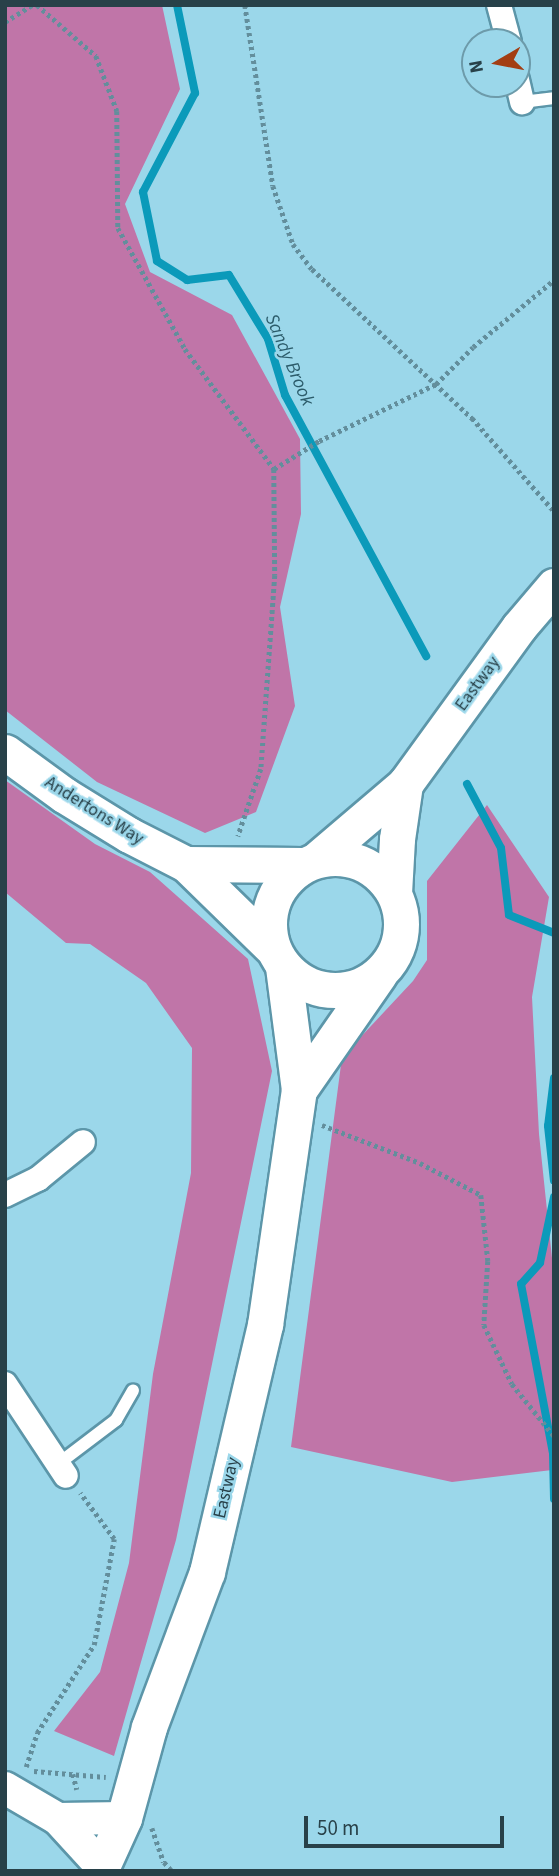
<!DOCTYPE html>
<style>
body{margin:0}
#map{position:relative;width:559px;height:1876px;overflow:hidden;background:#9bd7ea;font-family:"Source Sans 3",sans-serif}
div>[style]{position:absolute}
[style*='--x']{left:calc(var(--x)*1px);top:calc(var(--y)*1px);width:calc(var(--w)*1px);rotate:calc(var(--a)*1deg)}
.forest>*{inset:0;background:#c075a8}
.stream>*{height:8px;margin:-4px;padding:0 4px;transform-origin:4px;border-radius:4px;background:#0b9aba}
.path>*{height:4.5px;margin-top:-2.25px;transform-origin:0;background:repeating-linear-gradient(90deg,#638e9c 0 3.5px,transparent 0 7px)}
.roads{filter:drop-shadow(2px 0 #5c96a9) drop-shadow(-2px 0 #5c96a9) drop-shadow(0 2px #5c96a9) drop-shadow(0 -2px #5c96a9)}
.service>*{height:12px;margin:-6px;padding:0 6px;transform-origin:6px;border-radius:6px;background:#fff}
.minor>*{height:24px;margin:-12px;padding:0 12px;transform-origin:12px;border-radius:12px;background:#fff}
.tertiary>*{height:32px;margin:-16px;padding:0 16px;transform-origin:16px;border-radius:16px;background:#fff}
.secondary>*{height:35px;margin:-17.5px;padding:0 17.5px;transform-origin:17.5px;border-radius:17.5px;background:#fff}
.secondary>.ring{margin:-17.5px;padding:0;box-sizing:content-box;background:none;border:35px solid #fff;border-radius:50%}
span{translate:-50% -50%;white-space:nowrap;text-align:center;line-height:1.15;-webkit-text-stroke:5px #9bd7ea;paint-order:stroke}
.street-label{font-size:18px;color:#284149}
.water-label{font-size:19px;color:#2c5c6b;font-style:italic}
.frame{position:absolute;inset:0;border:7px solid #284149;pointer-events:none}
.north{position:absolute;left:461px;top:28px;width:70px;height:70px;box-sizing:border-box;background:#9bd7ea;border:2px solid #6d9baa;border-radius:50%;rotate:260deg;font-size:19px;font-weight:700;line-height:28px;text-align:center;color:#284149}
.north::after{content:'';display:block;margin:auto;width:24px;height:32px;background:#a33e13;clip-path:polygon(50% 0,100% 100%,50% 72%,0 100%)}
.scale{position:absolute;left:304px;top:1816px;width:200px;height:32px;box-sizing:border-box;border:4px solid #284149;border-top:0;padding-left:9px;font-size:21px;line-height:24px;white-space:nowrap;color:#284149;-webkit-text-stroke:5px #9bd7ea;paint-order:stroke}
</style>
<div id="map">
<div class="forest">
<i style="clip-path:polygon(5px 5px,162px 5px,180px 89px,125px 204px,150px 272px,232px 315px,300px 439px,301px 514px,280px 607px,295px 706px,256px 812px,205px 833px,97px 782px,5px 710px)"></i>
<i style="clip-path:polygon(5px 780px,95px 844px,150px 872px,248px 959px,272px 1071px,176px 1540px,114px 1756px,54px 1731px,100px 1672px,129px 1563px,153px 1374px,191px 1173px,192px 1048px,146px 983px,90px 944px,66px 943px,5px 892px)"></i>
<i style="clip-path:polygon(487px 805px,549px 897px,532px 997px,539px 1134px,554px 1277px,554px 1473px,552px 1470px,452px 1482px,291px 1447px,342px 1057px,413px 981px,427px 960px,427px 881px)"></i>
</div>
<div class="stream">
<i style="--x:177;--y:5;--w:90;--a:78.4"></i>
<i style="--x:195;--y:93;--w:112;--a:117.7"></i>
<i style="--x:143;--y:192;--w:70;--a:78.5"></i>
<i style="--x:157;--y:261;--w:36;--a:32"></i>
<i style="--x:187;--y:280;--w:42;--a:-6.8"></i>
<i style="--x:229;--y:275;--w:75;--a:58.6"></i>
<i style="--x:268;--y:339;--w:59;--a:73.1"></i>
<i style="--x:285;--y:395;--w:297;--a:61.6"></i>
<i style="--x:467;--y:784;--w:72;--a:62"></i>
<i style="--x:501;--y:848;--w:67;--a:83.2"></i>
<i style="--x:509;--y:915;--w:48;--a:21.8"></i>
<i style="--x:554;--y:1078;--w:48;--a:97.1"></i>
<i style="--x:548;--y:1126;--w:55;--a:83.8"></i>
<i style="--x:554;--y:1197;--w:67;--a:102"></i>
<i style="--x:540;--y:1263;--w:28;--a:132"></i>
<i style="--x:521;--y:1284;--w:173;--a:79.3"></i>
<i style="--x:553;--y:1454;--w:45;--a:88.7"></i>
</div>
<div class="path">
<i style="--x:37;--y:5;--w:78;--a:40.8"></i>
<i style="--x:96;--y:56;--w:59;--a:69.1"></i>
<i style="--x:117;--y:111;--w:117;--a:89.5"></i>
<i style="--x:118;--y:228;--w:138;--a:61"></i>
<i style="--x:185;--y:349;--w:149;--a:53.4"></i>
<i style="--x:274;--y:469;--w:106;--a:89.5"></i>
<i style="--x:275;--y:575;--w:195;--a:94.1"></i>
<i style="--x:261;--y:769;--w:71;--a:108.9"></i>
<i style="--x:245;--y:5;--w:183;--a:81.2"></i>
<i style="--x:273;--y:186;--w:61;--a:71"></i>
<i style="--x:293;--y:244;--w:31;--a:53"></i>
<i style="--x:312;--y:269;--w:219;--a:43"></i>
<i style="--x:472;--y:418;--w:124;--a:48.6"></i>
<i style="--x:5;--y:22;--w:32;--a:-32"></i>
<i style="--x:274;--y:469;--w:53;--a:-31.9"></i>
<i style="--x:319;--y:441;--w:130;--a:-26"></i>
<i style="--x:436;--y:384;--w:52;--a:-45"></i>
<i style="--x:473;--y:347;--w:105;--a:-39.6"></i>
<i style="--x:322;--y:1125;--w:105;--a:21.2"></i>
<i style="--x:420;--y:1163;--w:69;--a:27.7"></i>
<i style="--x:481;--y:1195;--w:66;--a:83.9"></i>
<i style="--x:488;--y:1261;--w:64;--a:93.6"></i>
<i style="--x:484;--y:1325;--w:65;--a:64.6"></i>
<i style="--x:512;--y:1384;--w:67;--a:51.1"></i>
<i style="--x:26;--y:1767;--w:36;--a:-72"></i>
<i style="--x:37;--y:1733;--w:105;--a:-57.1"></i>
<i style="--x:94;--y:1645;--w:108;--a:-79.3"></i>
<i style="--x:114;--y:1539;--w:57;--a:-126.5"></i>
<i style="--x:34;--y:1771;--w:72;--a:4.8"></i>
<i style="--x:73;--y:1774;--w:16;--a:76"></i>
<i style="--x:152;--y:1828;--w:36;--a:71"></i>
<i style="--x:164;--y:1862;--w:12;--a:48"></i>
</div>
<div class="roads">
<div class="service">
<i style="--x:522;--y:102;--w:32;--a:-7"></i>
<i style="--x:58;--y:1464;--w:73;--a:-37.2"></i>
<i style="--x:116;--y:1420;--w:34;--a:-60"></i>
</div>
<div class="minor">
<i style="--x:499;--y:5;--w:38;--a:75"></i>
<i style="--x:517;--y:80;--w:23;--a:77"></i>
<i style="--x:5;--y:1195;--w:37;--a:-26"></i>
<i style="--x:38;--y:1179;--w:58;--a:-39.4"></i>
<i style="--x:5;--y:1384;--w:110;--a:56.5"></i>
</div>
<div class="tertiary">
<i style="--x:5;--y:1788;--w:61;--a:30.3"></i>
<i style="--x:58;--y:1819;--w:65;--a:47.5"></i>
<i style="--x:58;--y:1819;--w:66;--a:-0.9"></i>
</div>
<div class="secondary">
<i style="--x:5;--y:752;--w:73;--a:36.1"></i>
<i style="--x:64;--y:795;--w:76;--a:31.6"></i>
<i style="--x:129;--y:835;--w:64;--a:27"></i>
<i style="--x:186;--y:864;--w:122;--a:44.3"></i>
<i class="ring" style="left:269px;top:858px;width:97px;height:97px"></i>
<i style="--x:317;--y:859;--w:116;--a:-40.4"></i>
<i style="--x:405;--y:784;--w:194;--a:-54"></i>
<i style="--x:519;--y:627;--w:54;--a:-49.5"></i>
<i style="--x:186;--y:864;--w:117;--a:0.5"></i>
<i style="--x:394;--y:893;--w:54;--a:-86.8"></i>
<i style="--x:397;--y:839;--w:56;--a:-81.7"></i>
<i style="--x:299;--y:1090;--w:140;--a:-55.2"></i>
<i style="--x:100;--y:1871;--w:58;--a:-65.6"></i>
<i style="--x:124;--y:1818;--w:94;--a:-74.6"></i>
<i style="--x:149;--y:1727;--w:165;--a:-69.5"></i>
<i style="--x:207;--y:1572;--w:254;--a:-76.8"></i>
<i style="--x:265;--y:1325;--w:237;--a:-81.8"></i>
<i style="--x:299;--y:1090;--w:125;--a:-97.4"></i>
</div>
</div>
<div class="street-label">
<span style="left:478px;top:684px;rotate:-54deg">Eastway</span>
<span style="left:94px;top:811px;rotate:32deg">Andertons Way</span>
<span style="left:227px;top:1488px;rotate:-77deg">Eastway</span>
</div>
<div class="water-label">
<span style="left:289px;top:360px;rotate:67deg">Sandy Brook</span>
</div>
<div class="frame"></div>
<div class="north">N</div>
<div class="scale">50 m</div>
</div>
